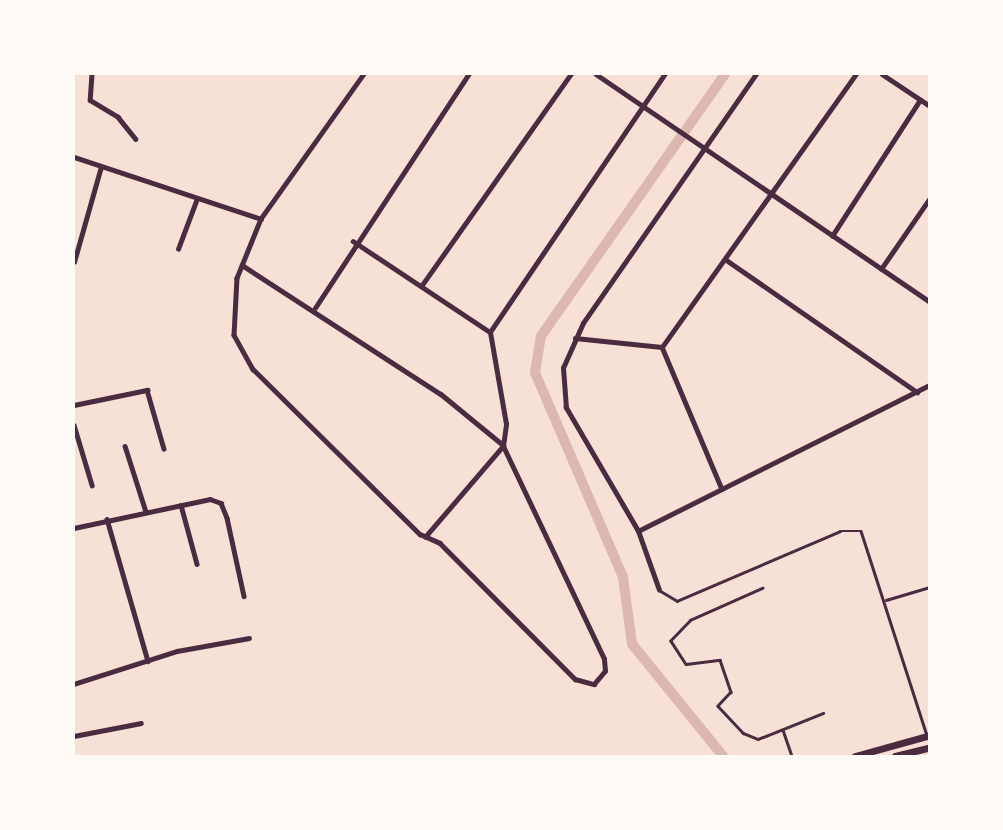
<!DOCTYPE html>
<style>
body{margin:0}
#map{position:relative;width:1003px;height:830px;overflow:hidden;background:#f7e1d7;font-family:"Roboto Condensed",sans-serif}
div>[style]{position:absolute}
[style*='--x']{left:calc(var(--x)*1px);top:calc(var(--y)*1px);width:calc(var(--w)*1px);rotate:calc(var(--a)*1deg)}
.canal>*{height:10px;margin:-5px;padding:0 5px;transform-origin:5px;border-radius:5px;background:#dcb8b0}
.service>*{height:2.5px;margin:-1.25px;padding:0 1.25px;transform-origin:1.25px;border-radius:1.25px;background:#4a2c40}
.minor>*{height:4.5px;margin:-2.25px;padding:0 2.25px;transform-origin:2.25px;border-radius:2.25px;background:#4a2c40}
.primary>*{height:7px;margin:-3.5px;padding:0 3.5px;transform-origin:3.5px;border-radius:3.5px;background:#4a2c40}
span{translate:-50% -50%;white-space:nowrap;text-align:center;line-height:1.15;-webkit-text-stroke:5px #fffaf5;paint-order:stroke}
.frame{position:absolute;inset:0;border:75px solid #fffaf5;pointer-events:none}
</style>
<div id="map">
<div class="canal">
<i style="--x:723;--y:756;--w:144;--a:-129.1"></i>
<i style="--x:632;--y:644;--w:68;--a:-97.7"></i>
<i style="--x:623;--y:577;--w:222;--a:-113.3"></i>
<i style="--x:535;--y:373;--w:37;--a:-81"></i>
<i style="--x:541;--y:336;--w:320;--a:-54.9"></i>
</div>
<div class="service">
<i style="--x:763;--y:588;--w:79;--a:156"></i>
<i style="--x:691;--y:620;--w:29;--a:134"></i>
<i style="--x:671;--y:641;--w:27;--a:57"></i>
<i style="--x:686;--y:664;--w:34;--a:-7"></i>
<i style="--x:720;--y:660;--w:34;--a:71"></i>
<i style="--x:731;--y:692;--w:19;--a:133"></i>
<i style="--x:718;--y:706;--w:37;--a:47"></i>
<i style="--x:743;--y:733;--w:16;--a:22"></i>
<i style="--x:758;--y:739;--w:70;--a:-21.8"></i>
<i style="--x:659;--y:590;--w:21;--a:31"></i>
<i style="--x:677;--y:601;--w:177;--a:-23.2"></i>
<i style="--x:840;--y:531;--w:21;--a:0"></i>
<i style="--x:861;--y:531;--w:214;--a:72.1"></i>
<i style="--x:886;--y:600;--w:46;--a:-16.5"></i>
<i style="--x:783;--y:730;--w:28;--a:71"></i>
</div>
<div class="minor">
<i style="--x:92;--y:74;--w:26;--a:94"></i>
<i style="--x:90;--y:100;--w:33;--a:31"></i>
<i style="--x:118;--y:117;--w:28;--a:51"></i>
<i style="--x:364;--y:74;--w:178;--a:125.4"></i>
<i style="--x:261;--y:219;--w:64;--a:112.1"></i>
<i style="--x:237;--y:278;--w:57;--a:93"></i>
<i style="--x:234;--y:335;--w:39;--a:61"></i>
<i style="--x:253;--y:369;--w:235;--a:44.7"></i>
<i style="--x:420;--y:534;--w:22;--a:24"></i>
<i style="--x:440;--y:543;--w:192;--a:45.2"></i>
<i style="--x:575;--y:679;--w:20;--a:15"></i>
<i style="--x:594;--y:684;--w:17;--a:-50"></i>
<i style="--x:605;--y:671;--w:12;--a:-95"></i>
<i style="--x:604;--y:659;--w:236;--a:-115.4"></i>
<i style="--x:503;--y:446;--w:22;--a:-82"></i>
<i style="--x:506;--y:424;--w:93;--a:-99.9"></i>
<i style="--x:596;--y:74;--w:404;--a:34.3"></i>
<i style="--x:882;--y:74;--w:58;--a:33.7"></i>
<i style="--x:74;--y:157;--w:197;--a:18.3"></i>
<i style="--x:832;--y:236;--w:162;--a:-57.1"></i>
<i style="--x:353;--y:241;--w:164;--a:33.6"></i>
<i style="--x:178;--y:249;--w:51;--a:-69.4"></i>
<i style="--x:725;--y:259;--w:234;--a:34.7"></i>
<i style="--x:74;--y:262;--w:96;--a:-74.2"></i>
<i style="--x:242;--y:265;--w:237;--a:33"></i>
<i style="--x:441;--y:394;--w:80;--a:39.4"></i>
<i style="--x:881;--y:269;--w:86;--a:-55.4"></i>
<i style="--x:422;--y:285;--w:258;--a:-54.8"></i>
<i style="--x:315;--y:308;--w:280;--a:-56.7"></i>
<i style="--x:490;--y:332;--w:312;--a:-55.9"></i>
<i style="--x:575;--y:338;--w:87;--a:5.9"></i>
<i style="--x:662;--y:347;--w:335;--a:-54.6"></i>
<i style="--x:662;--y:347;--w:154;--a:67.1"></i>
<i style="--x:74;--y:405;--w:75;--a:-11.6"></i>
<i style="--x:147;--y:390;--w:61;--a:73.9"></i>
<i style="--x:74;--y:425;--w:63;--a:73.3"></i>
<i style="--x:125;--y:446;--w:69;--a:72.3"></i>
<i style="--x:181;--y:505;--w:61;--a:74.8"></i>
<i style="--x:107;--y:519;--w:148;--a:73.9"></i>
<i style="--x:74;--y:528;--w:139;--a:-12"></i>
<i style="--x:210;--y:499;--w:12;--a:20"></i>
<i style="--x:221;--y:503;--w:16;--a:68"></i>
<i style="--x:227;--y:518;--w:80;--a:77.7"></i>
<i style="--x:638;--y:531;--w:326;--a:-26.6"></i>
<i style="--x:425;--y:537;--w:120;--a:-49.4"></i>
<i style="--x:659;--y:590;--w:63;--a:-109.6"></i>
<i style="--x:638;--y:531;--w:143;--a:-120.3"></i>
<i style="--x:566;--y:408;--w:40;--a:-94.3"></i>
<i style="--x:563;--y:368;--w:49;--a:-66"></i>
<i style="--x:583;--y:323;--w:303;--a:-55.2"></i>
<i style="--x:74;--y:684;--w:108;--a:-17.8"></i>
<i style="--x:177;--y:651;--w:73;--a:-10.2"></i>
<i style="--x:74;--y:736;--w:68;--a:-11"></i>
</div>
<div class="primary">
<i style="--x:855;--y:756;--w:78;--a:-15.6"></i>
<i style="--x:895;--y:756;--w:36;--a:-14"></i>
</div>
<div class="frame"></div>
</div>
